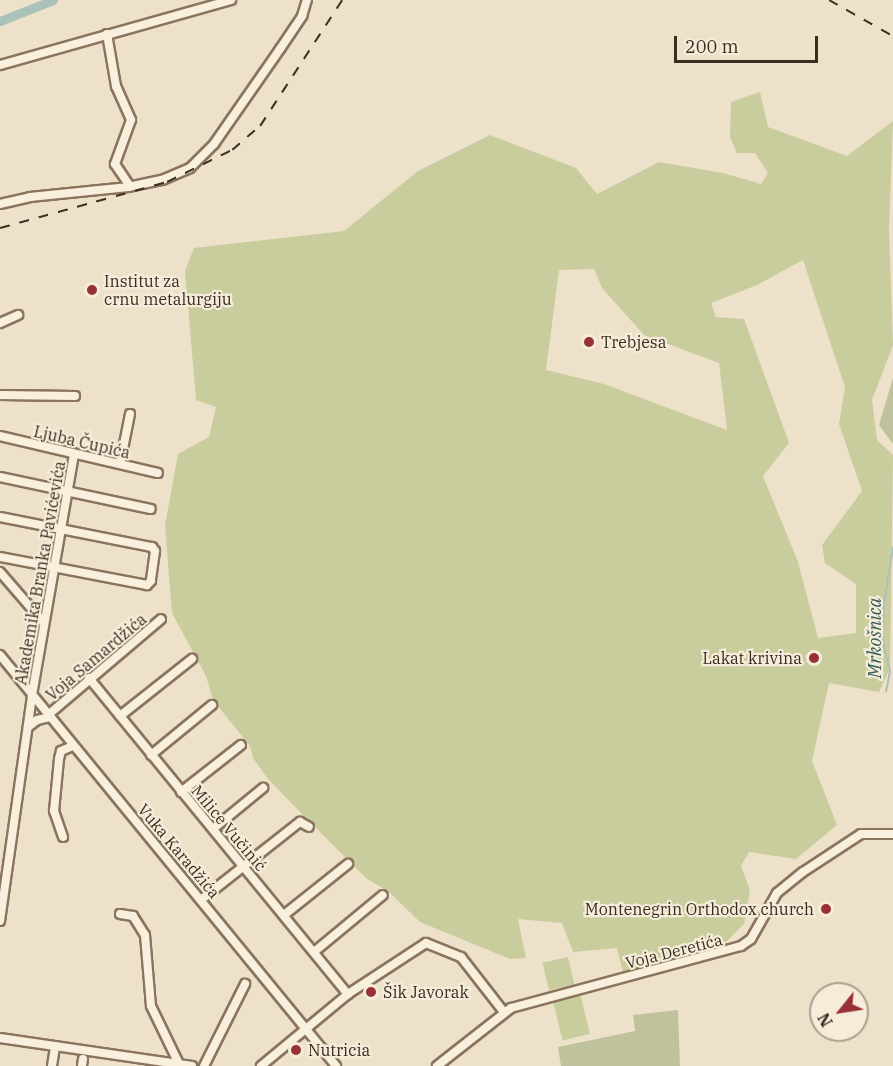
<!DOCTYPE html>
<meta charset="utf-8">
<style>
body{margin:0}
#map{position:relative;width:893px;height:1066px;overflow:hidden;background:#eee1ca;font-family:"IBM Plex Serif",serif}
div>[style]{position:absolute}
[style*='--x']{left:calc(var(--x)*1px);top:calc(var(--y)*1px);width:calc(var(--w)*1px);rotate:calc(var(--a)*1deg)}
.green>*{inset:0;background:#c9cc9d;transform-origin:0 0}
.cemetery>*{inset:0;background:#bfc29c}
.stream>*{height:1.5px;margin:-0.75px;padding:0 0.75px;transform-origin:0.75px;border-radius:0.75px;background:#aac2ba}
.river>*{height:9px;margin:-4.5px;padding:0 4.5px;transform-origin:4.5px;border-radius:4.5px;background:#aac2ba}
.roads{filter:drop-shadow(2px 0 #8a745e) drop-shadow(-2px 0 #8a745e) drop-shadow(0 2px #8a745e) drop-shadow(0 -2px #8a745e)}
.minor>*{height:8px;margin:-4px;padding:0 4px;transform-origin:4px;border-radius:4px;background:#f8efdd}
.rail>*{height:1.5px;margin-top:-0.75px;transform-origin:0;background:repeating-linear-gradient(90deg,#3b2d21 0 10px,transparent 0 20px)}
.dots>*{width:16px;height:16px;translate:-50% -50%;box-sizing:border-box;border:3px solid #f5ecd9;border-radius:50%}
span{translate:-50% -50%;white-space:nowrap;text-align:center;line-height:1.15;-webkit-text-stroke:4.5px #f5ecd9;paint-order:stroke}
.poi-label{font-size:16px;color:#3b2d21}
.left{translate:0 -50%;text-align:left}
.right{translate:-100% -50%;text-align:right}
.street-label{font-size:16px;color:#3b2d21}
.water-label{font-size:18px;color:#315a56;font-style:italic}
.north{position:absolute;left:809px;top:982px;width:60px;height:60px;box-sizing:border-box;background:#f5ecd9;border:2px solid #aba08f;border-radius:50%;rotate:240deg;font-size:16px;font-weight:700;line-height:24px;text-align:center;color:#3b2d21}
.north::after{content:'';display:block;margin:auto;width:21px;height:27px;background:#983035;clip-path:polygon(50% 0,100% 100%,50% 72%,0 100%)}
.scale{position:absolute;left:674px;top:36px;width:144px;height:27px;box-sizing:border-box;border:3px solid #3b2d21;border-top:0;padding-left:8px;font-size:18px;line-height:21px;white-space:nowrap;color:#3b2d21;-webkit-text-stroke:4px #f5ecd9;paint-order:stroke}
</style>
<div id="map">
<div class="green">
<i style="clip-path:polygon(evenodd,760px 92px,768px 127px,847px 156px,893px 121px,889px 230px,893px 345px,872px 400px,877px 440px,893px 455px,890px 668px,879px 692px,829px 683px,812px 761px,837px 825px,796px 859px,749px 852px,741px 866px,750px 890px,744px 924px,727px 941px,623px 972px,617px 948px,573px 952px,562px 923px,518px 919px,526px 958px,510px 959px,420px 922px,389px 892px,366px 878px,302px 814px,268px 779px,253px 758px,250px 746px,213px 700px,206px 676px,172px 613px,165px 525px,178px 454px,209px 437px,216px 407px,196px 400px,185px 271px,194px 248px,344px 231px,418px 171px,490px 135px,576px 168px,597px 194px,659px 162px,723px 173px,761px 184px,768px 173px,755px 153px,737px 153px,730px 137px,731px 102px,760px 92px,803px 260px,845px 387px,839px 424px,862px 491px,822px 545px,825px 563px,856px 584px,856px 633px,818px 638px,798px 562px,763px 476px,789px 443px,744px 319px,716px 317px,711px 303px,757px 285px,803px 260px,760px 92px,594px 269px,602px 288px,644px 335px,719px 363px,727px 430px,604px 384px,546px 370px,559px 270px,594px 269px)"></i>
<i style="left:568px;top:957px;width:28px;height:26px;rotate:77deg"></i>
<i style="left:580px;top:994px;width:41px;height:28px;rotate:76deg"></i>
</div>
<div class="cemetery">
<i style="clip-path:polygon(893px 378px,893px 444px,879px 425px)"></i>
<i style="clip-path:polygon(678px 1010px,680px 1066px,561px 1066px,558px 1047px,635px 1031px,633px 1015px)"></i>
</div>
<div class="stream">
<i style="--x:886;--y:692;--w:21;--a:-79"></i>
<i style="--x:890;--y:671;--w:30;--a:-104"></i>
<i style="--x:883;--y:642;--w:39;--a:-89"></i>
<i style="--x:884;--y:603;--w:56;--a:-80.7"></i>
</div>
<div class="river">
<i style="--x:0;--y:21;--w:57;--a:-21.6"></i>
</div>
<div class="roads">
<div class="minor">
<i style="--x:107;--y:34;--w:53;--a:80.2"></i>
<i style="--x:116;--y:86;--w:37;--a:66"></i>
<i style="--x:131;--y:120;--w:47;--a:110"></i>
<i style="--x:115;--y:164;--w:27;--a:56"></i>
<i style="--x:0;--y:65;--w:240;--a:-15.7"></i>
<i style="--x:0;--y:204;--w:31;--a:-13"></i>
<i style="--x:30;--y:197;--w:99;--a:-5.8"></i>
<i style="--x:128;--y:187;--w:35;--a:-12"></i>
<i style="--x:162;--y:180;--w:30;--a:-23"></i>
<i style="--x:190;--y:168;--w:34;--a:-45"></i>
<i style="--x:214;--y:144;--w:116;--a:-55.2"></i>
<i style="--x:280;--y:49;--w:40;--a:-56"></i>
<i style="--x:302;--y:16;--w:17;--a:-73"></i>
<i style="--x:0;--y:323;--w:20;--a:-24"></i>
<i style="--x:0;--y:395;--w:75;--a:0.8"></i>
<i style="--x:0;--y:436;--w:162;--a:13.2"></i>
<i style="--x:120;--y:464;--w:51;--a:-78.7"></i>
<i style="--x:0;--y:477;--w:154;--a:12"></i>
<i style="--x:0;--y:517;--w:155;--a:11.2"></i>
<i style="--x:152;--y:547;--w:5;--a:53"></i>
<i style="--x:155;--y:551;--w:30;--a:98"></i>
<i style="--x:151;--y:581;--w:6;--a:135"></i>
<i style="--x:147;--y:585;--w:150;--a:-169.2"></i>
<i style="--x:0;--y:572;--w:67;--a:49.2"></i>
<i style="--x:0;--y:655;--w:531;--a:50.73"></i>
<i style="--x:89;--y:678;--w:409;--a:50.7"></i>
<i style="--x:48;--y:715;--w:148;--a:-40.3"></i>
<i style="--x:120;--y:716;--w:92;--a:-38.4"></i>
<i style="--x:28;--y:727;--w:11;--a:-38"></i>
<i style="--x:37;--y:720;--w:13;--a:-13"></i>
<i style="--x:151;--y:755;--w:79;--a:-39.3"></i>
<i style="--x:181;--y:792;--w:76;--a:-38.1"></i>
<i style="--x:213;--y:829;--w:65;--a:-39.4"></i>
<i style="--x:63;--y:837;--w:28;--a:-109"></i>
<i style="--x:54;--y:811;--w:52;--a:-84.5"></i>
<i style="--x:59;--y:759;--w:8;--a:-76"></i>
<i style="--x:61;--y:751;--w:13;--a:-23"></i>
<i style="--x:202;--y:899;--w:125;--a:-38.2"></i>
<i style="--x:300;--y:822;--w:10;--a:29"></i>
<i style="--x:120;--y:914;--w:13;--a:9"></i>
<i style="--x:133;--y:916;--w:22;--a:58"></i>
<i style="--x:145;--y:935;--w:71;--a:85.2"></i>
<i style="--x:151;--y:1006;--w:67;--a:64.2"></i>
<i style="--x:284;--y:915;--w:82;--a:-38.6"></i>
<i style="--x:0;--y:921;--w:228;--a:-81.9"></i>
<i style="--x:32;--y:695;--w:245;--a:-80.1"></i>
<i style="--x:314;--y:952;--w:89;--a:-39.6"></i>
<i style="--x:0;--y:1038;--w:194;--a:8.3"></i>
<i style="--x:52;--y:1066;--w:20;--a:-81"></i>
<i style="--x:82;--y:1066;--w:7;--a:-82"></i>
<i style="--x:204;--y:1066;--w:92;--a:-63.4"></i>
<i style="--x:261;--y:1066;--w:113;--a:-39.6"></i>
<i style="--x:348;--y:994;--w:93;--a:-33.2"></i>
<i style="--x:426;--y:943;--w:38;--a:22"></i>
<i style="--x:461;--y:957;--w:68;--a:52.1"></i>
<i style="--x:437;--y:1066;--w:94;--a:-38.1"></i>
<i style="--x:511;--y:1008;--w:238;--a:-15.1"></i>
<i style="--x:741;--y:946;--w:12;--a:-35"></i>
<i style="--x:751;--y:939;--w:53;--a:-60.5"></i>
<i style="--x:777;--y:893;--w:33;--a:-39"></i>
<i style="--x:803;--y:872;--w:69;--a:-33.2"></i>
<i style="--x:861;--y:834;--w:32;--a:0"></i>
</div>
</div>
<div class="rail">
<i style="--x:829;--y:0;--w:73;--a:29.4"></i>
<i style="--x:0;--y:228;--w:173;--a:-15.4"></i>
<i style="--x:167;--y:182;--w:72;--a:-26.2"></i>
<i style="--x:232;--y:150;--w:37;--a:-41"></i>
<i style="--x:260;--y:126;--w:150;--a:-56.9"></i>
</div>
<div class="dots">
<i style="left:92px;top:290px;background:#983035"></i>
<i style="left:589px;top:342px;background:#983035"></i>
<i style="left:814px;top:658px;background:#983035"></i>
<i style="left:826px;top:909px;background:#983035"></i>
<i style="left:371px;top:992px;background:#983035"></i>
<i style="left:296px;top:1050px;background:#983035"></i>
</div>
<div class="poi-label">
<span class="left" style="left:104px;top:290px">Institut za<br>crnu metalurgiju</span>
<span class="left" style="left:601px;top:342px">Trebjesa</span>
<span class="right" style="left:802px;top:658px">Lakat krivina</span>
<span class="right" style="left:814px;top:909px">Montenegrin Orthodox church</span>
<span class="left" style="left:383px;top:992px">Šik Javorak</span>
<span class="left" style="left:308px;top:1050px">Nutricia</span>
</div>
<div class="street-label">
<span style="left:82px;top:442px;rotate:13deg">Ljuba Čupića</span>
<span style="left:40px;top:573px;rotate:-80deg">Akademika Branka Pavićevića</span>
<span style="left:96px;top:657px;rotate:-40deg">Voja Samardžića</span>
<span style="left:229px;top:828px;rotate:50deg">Milice Vučinić</span>
<span style="left:179px;top:851px;rotate:50deg">Vuka Karadžića</span>
<span style="left:674px;top:951px;rotate:-14deg">Voja Deretića</span>
</div>
<div class="water-label">
<span style="left:875px;top:638px;rotate:-90deg">Mrkošnica</span>
</div>
<div class="north">N</div>
<div class="scale">200 m</div>
</div>
